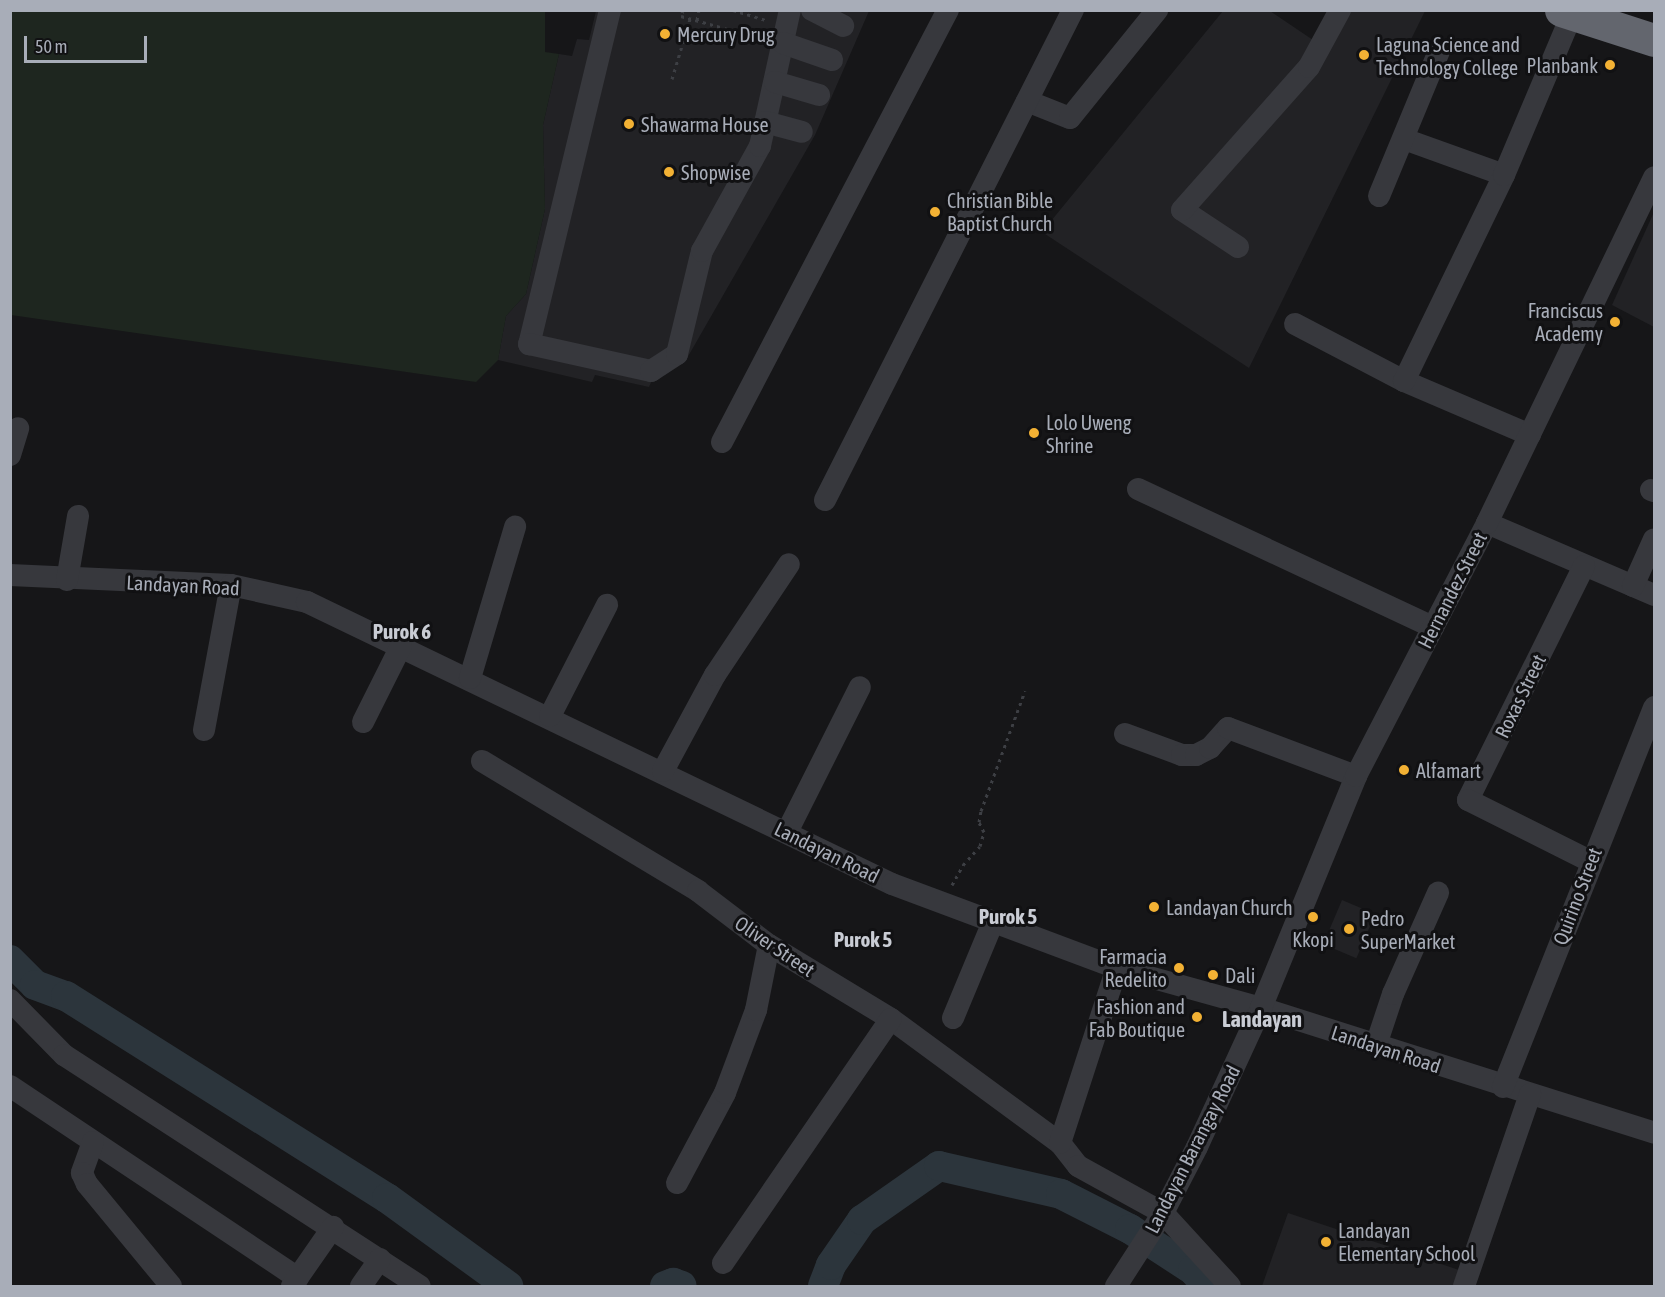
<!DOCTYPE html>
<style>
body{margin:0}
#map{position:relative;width:1665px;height:1297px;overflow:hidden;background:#161618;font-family:"Asap Condensed",sans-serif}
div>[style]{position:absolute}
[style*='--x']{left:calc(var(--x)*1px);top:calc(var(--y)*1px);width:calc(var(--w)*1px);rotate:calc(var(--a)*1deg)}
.built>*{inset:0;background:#222225;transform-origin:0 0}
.green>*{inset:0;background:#1e261f}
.river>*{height:30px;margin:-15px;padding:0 15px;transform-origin:15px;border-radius:15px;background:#2c353c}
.path>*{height:3px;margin-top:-1.5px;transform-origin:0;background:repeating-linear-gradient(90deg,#3d3f44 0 3px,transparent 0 7.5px)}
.minor>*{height:22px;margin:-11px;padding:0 11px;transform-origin:11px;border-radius:11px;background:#37383d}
.highway>*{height:33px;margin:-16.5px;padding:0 16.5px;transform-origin:16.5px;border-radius:16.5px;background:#63666e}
.dots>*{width:16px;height:16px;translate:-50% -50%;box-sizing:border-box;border:3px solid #111113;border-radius:50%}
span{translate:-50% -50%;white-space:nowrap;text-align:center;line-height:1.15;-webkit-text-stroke:6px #111113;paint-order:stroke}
.poi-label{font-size:20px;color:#a8adb8}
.left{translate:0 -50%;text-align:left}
.right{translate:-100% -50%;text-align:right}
.street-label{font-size:20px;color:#a8adb8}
.neighbourhood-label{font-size:21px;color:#c9ccd4;font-weight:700}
.quarter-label{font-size:22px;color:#c9ccd4;font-weight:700}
.frame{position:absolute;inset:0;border:12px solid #a8adb8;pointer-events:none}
.scale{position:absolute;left:24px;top:36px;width:123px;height:27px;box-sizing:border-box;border:3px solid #a8adb8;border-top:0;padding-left:8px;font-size:18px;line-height:21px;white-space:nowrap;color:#a8adb8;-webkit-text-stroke:4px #111113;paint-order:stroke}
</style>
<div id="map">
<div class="built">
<i style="clip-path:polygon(596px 11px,869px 11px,815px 135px,686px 360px,652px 380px,649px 387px,595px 375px,592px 382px,498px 360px,506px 316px,526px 294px,545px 209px,543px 125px,559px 54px,572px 56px,577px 39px,589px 40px)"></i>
<i style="clip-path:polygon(1223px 11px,1270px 11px,1313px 40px,1330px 11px,1425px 11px,1249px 368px,1042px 232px)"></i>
<i style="clip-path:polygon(1654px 212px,1654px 327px,1612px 305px)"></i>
<i style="left:1342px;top:900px;width:36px;height:48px;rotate:23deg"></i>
<i style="clip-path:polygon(1288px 1213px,1459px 1270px,1454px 1286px,1262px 1286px)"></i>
</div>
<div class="green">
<i style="clip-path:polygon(11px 10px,545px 11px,545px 52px,559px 54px,543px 125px,545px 209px,526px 294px,506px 316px,498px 360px,476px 382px,11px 315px)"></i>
</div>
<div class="river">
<i style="--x:10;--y:960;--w:35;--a:45"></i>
<i style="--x:35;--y:985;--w:33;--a:20"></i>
<i style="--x:66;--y:996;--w:379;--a:32.2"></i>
<i style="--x:387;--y:1198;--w:150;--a:36"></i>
<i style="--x:665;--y:1286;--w:9;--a:-21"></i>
<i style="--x:673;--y:1283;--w:9;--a:18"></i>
<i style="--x:823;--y:1286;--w:22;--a:-69"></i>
<i style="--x:831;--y:1265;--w:55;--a:-55.4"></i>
<i style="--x:862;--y:1220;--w:94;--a:-35"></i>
<i style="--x:939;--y:1166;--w:125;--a:12.9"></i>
<i style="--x:1061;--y:1194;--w:77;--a:26.9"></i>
<i style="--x:1130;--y:1229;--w:75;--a:33.1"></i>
<i style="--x:1193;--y:1270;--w:21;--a:49"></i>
</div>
<div class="path">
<i style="--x:683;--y:10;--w:6;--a:108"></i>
<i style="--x:681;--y:16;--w:85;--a:15.7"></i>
<i style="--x:733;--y:10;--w:37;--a:17"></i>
<i style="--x:697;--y:20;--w:10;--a:-79"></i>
<i style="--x:672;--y:79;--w:63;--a:-73.3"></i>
<i style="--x:952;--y:885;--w:23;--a:-61"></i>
<i style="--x:963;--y:865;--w:25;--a:-48"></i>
<i style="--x:980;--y:846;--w:15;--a:-74"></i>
<i style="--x:984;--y:832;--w:11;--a:-117"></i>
<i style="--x:979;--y:822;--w:11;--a:-80"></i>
<i style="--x:981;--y:811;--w:128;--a:-69.9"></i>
</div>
<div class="minor">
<i style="--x:610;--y:10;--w:344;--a:103.6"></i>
<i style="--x:529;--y:344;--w:125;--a:12.5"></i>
<i style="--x:651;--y:371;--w:31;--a:-33"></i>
<i style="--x:677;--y:354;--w:106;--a:-76.4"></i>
<i style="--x:702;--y:251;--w:120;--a:-61.1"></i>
<i style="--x:760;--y:146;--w:139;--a:-77.6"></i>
<i style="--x:812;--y:10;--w:35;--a:27"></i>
<i style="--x:783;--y:43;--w:52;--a:19.1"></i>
<i style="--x:775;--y:82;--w:46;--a:16.5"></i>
<i style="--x:1027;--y:101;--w:46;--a:21.6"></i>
<i style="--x:1070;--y:118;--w:139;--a:-51.1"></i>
<i style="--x:765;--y:122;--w:38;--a:15"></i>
<i style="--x:1404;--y:139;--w:106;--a:19.8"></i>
<i style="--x:1379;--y:196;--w:157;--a:-67.5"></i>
<i style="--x:1238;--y:247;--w:67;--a:-146.5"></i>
<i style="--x:1182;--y:210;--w:191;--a:-48.4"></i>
<i style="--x:1309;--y:67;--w:65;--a:-61.5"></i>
<i style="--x:1295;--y:324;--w:123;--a:27.6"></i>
<i style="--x:1404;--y:381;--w:137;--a:23.2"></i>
<i style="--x:1404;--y:381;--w:229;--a:-64.1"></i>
<i style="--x:1504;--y:175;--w:175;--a:-67.1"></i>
<i style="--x:722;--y:442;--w:488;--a:-62.4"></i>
<i style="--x:10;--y:455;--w:28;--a:-73"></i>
<i style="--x:1138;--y:489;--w:326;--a:25.1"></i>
<i style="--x:1651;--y:490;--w:3;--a:18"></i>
<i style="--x:825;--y:500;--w:549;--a:-63.16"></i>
<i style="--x:1487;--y:523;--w:182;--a:23.3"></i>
<i style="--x:1584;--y:566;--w:261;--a:116.4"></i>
<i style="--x:1468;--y:800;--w:136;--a:26.6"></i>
<i style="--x:10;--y:575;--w:221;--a:2.6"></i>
<i style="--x:231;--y:585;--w:78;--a:12.6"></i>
<i style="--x:307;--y:602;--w:649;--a:25.74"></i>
<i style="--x:892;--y:884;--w:240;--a:20.5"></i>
<i style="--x:1117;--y:968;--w:149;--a:15.5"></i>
<i style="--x:1261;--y:1008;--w:412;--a:17.6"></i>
<i style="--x:67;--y:580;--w:65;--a:-80.2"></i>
<i style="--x:1633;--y:586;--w:51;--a:-65.9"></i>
<i style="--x:470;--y:678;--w:158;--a:-73.4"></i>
<i style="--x:550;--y:716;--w:125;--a:-62.8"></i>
<i style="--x:363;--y:722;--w:85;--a:-63.4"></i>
<i style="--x:204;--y:730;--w:147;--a:-79.5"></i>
<i style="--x:1125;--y:734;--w:61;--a:20.2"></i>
<i style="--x:1182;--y:755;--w:14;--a:0"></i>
<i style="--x:1196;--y:755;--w:16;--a:-27"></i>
<i style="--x:1210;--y:748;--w:27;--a:-48"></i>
<i style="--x:1228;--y:728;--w:137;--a:20.6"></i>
<i style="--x:482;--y:761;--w:252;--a:31"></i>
<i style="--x:698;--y:891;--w:89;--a:37.3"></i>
<i style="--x:769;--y:945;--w:143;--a:31.2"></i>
<i style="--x:891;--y:1019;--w:210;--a:36.3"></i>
<i style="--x:1060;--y:1143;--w:29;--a:52"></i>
<i style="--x:1078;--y:1166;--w:97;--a:28.9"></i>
<i style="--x:1163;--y:1213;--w:99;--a:47.5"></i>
<i style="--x:663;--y:771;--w:109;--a:-61.6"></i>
<i style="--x:715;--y:675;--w:133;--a:-56.3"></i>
<i style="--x:787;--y:832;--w:162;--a:-63.3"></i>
<i style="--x:10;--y:1000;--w:77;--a:45.5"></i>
<i style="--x:64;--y:1055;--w:424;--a:33"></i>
<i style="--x:953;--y:1018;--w:104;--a:-67.4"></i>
<i style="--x:1376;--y:1045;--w:54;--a:-71.6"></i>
<i style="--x:1393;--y:994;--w:111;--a:-66"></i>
<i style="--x:10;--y:1086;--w:346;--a:33.7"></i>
<i style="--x:1503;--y:1087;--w:409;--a:-68.3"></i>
<i style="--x:93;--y:1142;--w:33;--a:110"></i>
<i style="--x:82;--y:1173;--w:12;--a:66"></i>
<i style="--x:87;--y:1184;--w:132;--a:50.5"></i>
<i style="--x:1060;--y:1143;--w:184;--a:-72"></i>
<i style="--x:677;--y:1183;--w:102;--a:-61.9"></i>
<i style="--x:725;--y:1093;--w:89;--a:-69.5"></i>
<i style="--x:756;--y:1010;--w:66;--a:-78.7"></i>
<i style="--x:723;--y:1263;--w:296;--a:-55.5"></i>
<i style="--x:292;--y:1286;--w:72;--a:-55.2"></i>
<i style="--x:361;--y:1286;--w:33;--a:-55"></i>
<i style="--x:1116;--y:1286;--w:87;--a:-57.2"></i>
<i style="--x:1163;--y:1213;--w:74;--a:-62.7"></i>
<i style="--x:1197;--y:1147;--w:153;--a:-65.3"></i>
<i style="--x:1261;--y:1008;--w:251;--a:-67.7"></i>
<i style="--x:1356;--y:776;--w:285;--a:-62.6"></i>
<i style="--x:1487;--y:523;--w:384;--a:-64.2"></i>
<i style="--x:1464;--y:1286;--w:203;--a:-71"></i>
</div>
<div class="highway">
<i style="--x:1561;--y:10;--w:98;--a:17.9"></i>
</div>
<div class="dots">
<i style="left:665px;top:34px;background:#f2b134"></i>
<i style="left:1364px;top:55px;background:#f2b134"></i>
<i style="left:1610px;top:65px;background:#f2b134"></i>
<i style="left:629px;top:124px;background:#f2b134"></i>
<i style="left:669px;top:172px;background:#f2b134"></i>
<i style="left:935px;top:212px;background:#f2b134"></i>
<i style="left:1615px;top:322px;background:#f2b134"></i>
<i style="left:1034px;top:433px;background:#f2b134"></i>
<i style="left:1404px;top:770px;background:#f2b134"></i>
<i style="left:1154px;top:907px;background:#f2b134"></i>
<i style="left:1313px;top:917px;background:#f2b134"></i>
<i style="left:1349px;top:929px;background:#f2b134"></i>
<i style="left:1179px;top:968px;background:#f2b134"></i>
<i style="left:1213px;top:975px;background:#f2b134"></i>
<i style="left:1197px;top:1017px;background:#f2b134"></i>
<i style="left:1326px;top:1242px;background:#f2b134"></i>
</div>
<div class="poi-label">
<span class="left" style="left:677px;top:34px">Mercury Drug</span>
<span class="left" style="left:1376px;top:56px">Laguna Science and<br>Technology College</span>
<span class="right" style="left:1598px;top:65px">Planbank</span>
<span class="left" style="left:641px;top:124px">Shawarma House</span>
<span class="left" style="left:681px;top:172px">Shopwise</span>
<span class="left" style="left:947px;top:212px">Christian Bible<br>Baptist Church</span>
<span class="right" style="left:1603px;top:322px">Franciscus<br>Academy</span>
<span class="left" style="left:1046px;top:434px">Lolo Uweng<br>Shrine</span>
<span class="left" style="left:1416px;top:770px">Alfamart</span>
<span class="left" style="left:1166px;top:907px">Landayan Church</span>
<span class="left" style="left:1361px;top:930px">Pedro<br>SuperMarket</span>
<span style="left:1313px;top:939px">Kkopi</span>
<span class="right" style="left:1167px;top:968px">Farmacia<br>Redelito</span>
<span class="left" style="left:1225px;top:975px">Dali</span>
<span class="right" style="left:1185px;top:1018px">Fashion and<br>Fab Boutique</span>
<span class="left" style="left:1338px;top:1242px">Landayan<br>Elementary School</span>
</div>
<div class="street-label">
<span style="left:183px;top:585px;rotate:3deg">Landayan Road</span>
<span style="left:1452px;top:590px;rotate:-63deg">Hernandez Street</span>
<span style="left:1520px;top:696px;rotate:-64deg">Roxas Street</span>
<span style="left:827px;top:852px;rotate:26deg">Landayan Road</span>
<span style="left:1577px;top:896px;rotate:-69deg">Quirino Street</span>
<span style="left:775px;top:946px;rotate:34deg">Oliver Street</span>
<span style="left:1386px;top:1049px;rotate:18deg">Landayan Road</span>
<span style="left:1192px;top:1149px;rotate:-63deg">Landayan Barangay Road</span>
</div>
<div class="neighbourhood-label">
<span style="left:402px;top:631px">Purok 6</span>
<span style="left:1008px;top:916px">Purok 5</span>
<span style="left:863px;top:939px">Purok 5</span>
</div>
<div class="quarter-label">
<span style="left:1262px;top:1020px">Landayan</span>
</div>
<div class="frame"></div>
<div class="scale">50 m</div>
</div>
